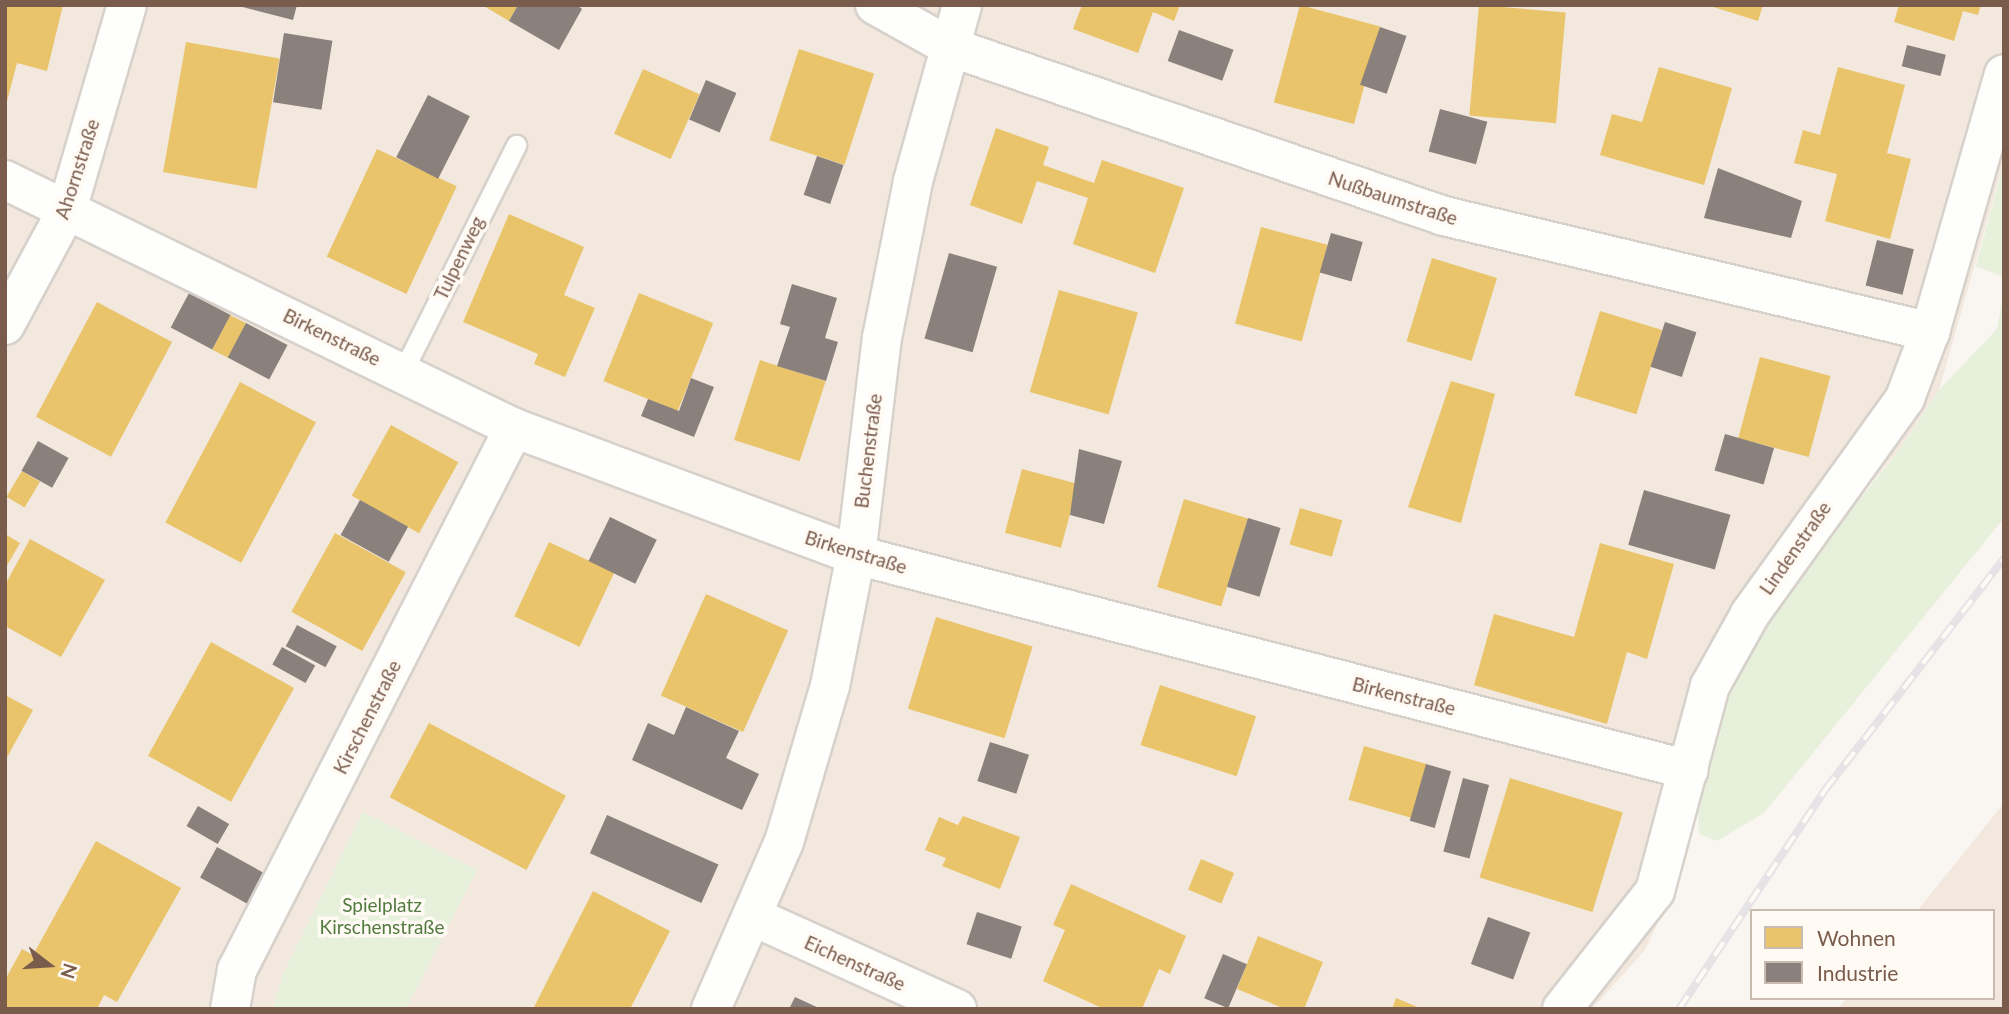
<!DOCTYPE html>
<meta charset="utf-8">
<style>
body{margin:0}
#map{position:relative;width:2009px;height:1014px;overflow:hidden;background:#f9f5f0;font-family:Lato,sans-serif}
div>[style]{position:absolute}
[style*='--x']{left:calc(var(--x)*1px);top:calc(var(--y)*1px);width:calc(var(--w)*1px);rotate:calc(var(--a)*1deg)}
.residential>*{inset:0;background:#f2e8de}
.green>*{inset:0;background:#e7f0db}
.homes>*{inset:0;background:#e9c46a;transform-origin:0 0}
.industry>*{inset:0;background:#8a817c;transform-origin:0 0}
.roads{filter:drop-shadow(2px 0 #d7d1cb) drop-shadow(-2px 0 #d7d1cb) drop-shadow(0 2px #d7d1cb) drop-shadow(0 -2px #d7d1cb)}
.service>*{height:19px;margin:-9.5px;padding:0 9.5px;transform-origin:9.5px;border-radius:9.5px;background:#fefefd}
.minor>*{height:38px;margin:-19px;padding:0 19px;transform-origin:19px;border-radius:19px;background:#fefefd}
.rail>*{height:8px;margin-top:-4px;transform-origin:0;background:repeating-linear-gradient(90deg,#fffaf3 0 16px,#e6e3e7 0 32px);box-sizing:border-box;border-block:2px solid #e6e3e7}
span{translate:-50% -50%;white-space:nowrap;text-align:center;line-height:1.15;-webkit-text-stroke:7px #fffaf3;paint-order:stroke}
.street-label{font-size:19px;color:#7a5c4d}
.park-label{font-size:19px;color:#537a41}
.frame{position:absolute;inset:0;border:7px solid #7a5c4d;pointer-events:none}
.legend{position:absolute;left:1750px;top:909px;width:245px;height:91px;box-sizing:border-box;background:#fffaf3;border:2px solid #cabbb1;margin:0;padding:9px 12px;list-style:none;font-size:21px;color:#7a5c4d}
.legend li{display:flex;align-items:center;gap:14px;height:35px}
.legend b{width:35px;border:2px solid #cabbb1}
.north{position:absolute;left:14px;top:930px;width:70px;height:70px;-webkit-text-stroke:5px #fffaf3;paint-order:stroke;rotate:107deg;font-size:19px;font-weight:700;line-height:28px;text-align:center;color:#7a5c4d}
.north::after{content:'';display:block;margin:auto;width:24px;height:32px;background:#7a5c4d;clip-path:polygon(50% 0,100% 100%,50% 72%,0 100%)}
</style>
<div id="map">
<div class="residential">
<i style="clip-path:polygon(5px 5px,2004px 5px,2004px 162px,1939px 390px,1901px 448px,1824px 538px,1729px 693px,1677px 882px,1645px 950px,1592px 1009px,5px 1009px)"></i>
<i style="clip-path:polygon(2004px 803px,2004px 1009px,1838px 1009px,1846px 998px,1993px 998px,1993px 911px,1917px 911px)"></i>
</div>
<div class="green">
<i style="clip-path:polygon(2004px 162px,2004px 277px,1976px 266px)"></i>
<i style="clip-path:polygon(2004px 290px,2004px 518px,1764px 813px,1717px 841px,1699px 834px,1698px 807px,1729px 693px,1768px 613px,1901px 448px,1939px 390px,1997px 329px)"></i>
<i style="clip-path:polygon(363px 812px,477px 870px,406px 1009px,273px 1009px,283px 974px)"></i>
</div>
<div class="homes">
<i style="clip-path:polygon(5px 5px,63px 5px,47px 71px,17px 63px,6px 105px)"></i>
<i style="clip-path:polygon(482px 5px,518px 5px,509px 21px)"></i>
<i style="clip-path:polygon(1082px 5px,1180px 5px,1174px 21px,1153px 12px,1138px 53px,1073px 29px)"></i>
<i style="left:1300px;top:5px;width:83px;height:101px;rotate:15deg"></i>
<i style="left:1479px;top:5px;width:87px;height:111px;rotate:5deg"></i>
<i style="clip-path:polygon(1707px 5px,1763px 5px,1758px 21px)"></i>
<i style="clip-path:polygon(1899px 5px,1981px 5px,1978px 15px,1963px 11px,1954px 41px,1894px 22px)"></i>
<i style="left:186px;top:42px;width:95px;height:132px;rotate:10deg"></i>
<i style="left:799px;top:49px;width:79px;height:96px;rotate:18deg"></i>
<i style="clip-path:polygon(1659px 67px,1732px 88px,1704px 185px,1600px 155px,1612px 114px,1642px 122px)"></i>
<i style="clip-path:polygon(1838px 67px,1905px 85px,1887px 153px,1911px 159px,1890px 239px,1825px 221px,1837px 174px,1794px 163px,1803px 130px,1820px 135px)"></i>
<i style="left:643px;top:69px;width:62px;height:71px;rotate:24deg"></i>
<i style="clip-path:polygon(996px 128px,1049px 147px,1043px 165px,1094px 183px,1102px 160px,1184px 188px,1155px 273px,1073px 244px,1088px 198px,1037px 181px,1022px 224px,970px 205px)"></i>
<i style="left:377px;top:149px;width:88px;height:119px;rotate:25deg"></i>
<i style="clip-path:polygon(509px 214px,584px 247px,564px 295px,595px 308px,565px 377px,534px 364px,538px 354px,463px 322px)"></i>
<i style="left:1261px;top:227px;width:69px;height:100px;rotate:15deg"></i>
<i style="left:1432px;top:258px;width:68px;height:87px;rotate:17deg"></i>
<i style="left:1059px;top:290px;width:82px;height:106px;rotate:16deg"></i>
<i style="left:639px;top:293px;width:80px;height:95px;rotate:22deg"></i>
<i style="left:97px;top:302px;width:85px;height:130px;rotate:28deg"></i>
<i style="left:1600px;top:311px;width:65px;height:88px;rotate:17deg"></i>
<i style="left:230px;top:315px;width:18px;height:39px;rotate:27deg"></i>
<i style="left:1760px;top:357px;width:73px;height:84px;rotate:15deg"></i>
<i style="left:760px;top:360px;width:69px;height:84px;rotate:18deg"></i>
<i style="clip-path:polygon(1451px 381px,1495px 394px,1461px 523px,1408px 507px)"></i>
<i style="left:240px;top:382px;width:86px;height:159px;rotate:28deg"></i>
<i style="left:391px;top:425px;width:77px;height:81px;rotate:29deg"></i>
<i style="left:1022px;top:469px;width:58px;height:66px;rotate:15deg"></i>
<i style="left:22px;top:471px;width:21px;height:30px;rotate:31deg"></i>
<i style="left:1184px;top:499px;width:67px;height:92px;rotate:17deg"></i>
<i style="left:1300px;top:508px;width:44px;height:38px;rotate:16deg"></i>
<i style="left:335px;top:533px;width:81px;height:90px;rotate:29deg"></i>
<i style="clip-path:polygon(5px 534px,20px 543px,5px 569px)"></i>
<i style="clip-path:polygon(30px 539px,105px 580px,61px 657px,5px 626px,5px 585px)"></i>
<i style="left:549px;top:542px;width:72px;height:82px;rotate:25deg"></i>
<i style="clip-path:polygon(1600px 543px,1674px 564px,1647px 659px,1627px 652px,1607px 724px,1474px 685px,1494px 614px,1574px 637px)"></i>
<i style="left:706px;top:594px;width:90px;height:111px;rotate:24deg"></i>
<i style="left:936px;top:617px;width:101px;height:96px;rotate:17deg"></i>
<i style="left:211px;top:642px;width:95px;height:130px;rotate:29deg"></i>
<i style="left:1160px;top:685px;width:101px;height:63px;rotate:18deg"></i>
<i style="clip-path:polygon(5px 695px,33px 710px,5px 761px)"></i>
<i style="left:429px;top:723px;width:155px;height:84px;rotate:28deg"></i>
<i style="left:1364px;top:746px;width:65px;height:56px;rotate:16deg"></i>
<i style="left:1510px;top:778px;width:118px;height:104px;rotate:17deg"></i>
<i style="clip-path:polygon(963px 816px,1020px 837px,1000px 889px,942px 866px,946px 858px,925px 850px,939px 817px,958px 825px)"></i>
<i style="clip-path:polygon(96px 841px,181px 888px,117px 1002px,104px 995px,97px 1009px,5px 1009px,5px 980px,22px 949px,33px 955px)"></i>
<i style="left:1201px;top:859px;width:36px;height:33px;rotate:23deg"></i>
<i style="clip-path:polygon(1071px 884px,1186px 936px,1170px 974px,1159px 969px,1142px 1009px,1104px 1009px,1043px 981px,1065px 930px,1053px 925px)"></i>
<i style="clip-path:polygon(593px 891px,670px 931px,630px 1009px,533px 1009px)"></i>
<i style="clip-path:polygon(1258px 936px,1323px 962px,1304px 1009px,1285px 1009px,1237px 989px)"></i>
<i style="clip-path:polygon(1396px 998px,1422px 1009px,1392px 1009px)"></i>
</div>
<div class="industry">
<i style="clip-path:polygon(235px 5px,297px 5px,293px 20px)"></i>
<i style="clip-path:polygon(518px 5px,577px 5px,582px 9px,559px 50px,509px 21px)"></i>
<i style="left:1380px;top:27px;width:28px;height:61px;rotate:19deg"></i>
<i style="left:1179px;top:30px;width:58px;height:33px;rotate:20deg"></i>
<i style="left:284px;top:33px;width:49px;height:70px;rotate:9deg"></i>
<i style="left:1907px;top:45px;width:40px;height:22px;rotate:14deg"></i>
<i style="left:706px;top:80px;width:33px;height:43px;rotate:23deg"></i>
<i style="left:428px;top:95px;width:47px;height:70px;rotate:27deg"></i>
<i style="left:1440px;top:109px;width:49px;height:44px;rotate:15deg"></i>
<i style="left:817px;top:156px;width:28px;height:41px;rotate:19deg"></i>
<i style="clip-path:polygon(1718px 168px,1802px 201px,1791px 238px,1704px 218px)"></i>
<i style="left:1331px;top:233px;width:33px;height:41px;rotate:16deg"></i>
<i style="left:1877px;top:240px;width:38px;height:47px;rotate:14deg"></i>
<i style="left:949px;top:253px;width:50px;height:89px;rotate:16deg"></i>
<i style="clip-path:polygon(792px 284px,837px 298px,825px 338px,838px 342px,826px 381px,777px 366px,790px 327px,780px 324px)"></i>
<i style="left:189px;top:293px;width:47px;height:39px;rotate:28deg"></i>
<i style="left:1665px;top:322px;width:33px;height:47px;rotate:18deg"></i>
<i style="left:246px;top:323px;width:47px;height:39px;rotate:28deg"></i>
<i style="clip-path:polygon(691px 378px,714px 387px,694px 437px,641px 416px,648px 399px,679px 411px)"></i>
<i style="left:1725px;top:434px;width:51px;height:38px;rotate:16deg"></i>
<i style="left:38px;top:441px;width:35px;height:34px;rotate:29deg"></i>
<i style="clip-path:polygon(1079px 449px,1122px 461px,1104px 524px,1070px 515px)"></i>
<i style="left:1644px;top:490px;width:90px;height:57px;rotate:16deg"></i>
<i style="left:360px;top:500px;width:55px;height:40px;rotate:29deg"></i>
<i style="left:610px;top:517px;width:52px;height:49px;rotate:26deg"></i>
<i style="left:1248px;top:518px;width:34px;height:72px;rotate:17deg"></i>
<i style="left:297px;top:625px;width:45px;height:24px;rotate:28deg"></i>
<i style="left:282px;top:647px;width:38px;height:20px;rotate:29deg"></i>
<i style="clip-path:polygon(686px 707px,739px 731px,726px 758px,759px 774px,742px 810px,632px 760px,648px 723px,674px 735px)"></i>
<i style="left:990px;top:742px;width:41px;height:41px;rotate:18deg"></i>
<i style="left:1426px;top:764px;width:26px;height:59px;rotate:16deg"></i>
<i style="left:1463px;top:778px;width:27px;height:76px;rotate:15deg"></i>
<i style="left:198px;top:806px;width:36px;height:23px;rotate:30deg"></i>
<i style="left:607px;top:815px;width:122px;height:42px;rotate:24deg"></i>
<i style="left:217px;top:847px;width:57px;height:35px;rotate:29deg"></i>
<i style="left:977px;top:912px;width:47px;height:34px;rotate:18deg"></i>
<i style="left:1488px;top:917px;width:45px;height:50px;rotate:20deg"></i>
<i style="left:1223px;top:954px;width:26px;height:48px;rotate:23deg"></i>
<i style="clip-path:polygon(795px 997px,821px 1009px,789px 1009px)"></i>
</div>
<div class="roads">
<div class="service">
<i style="--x:403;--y:371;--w:253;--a:-63.4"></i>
</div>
<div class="minor">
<i style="--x:875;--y:5;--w:86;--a:29.2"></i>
<i style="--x:950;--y:47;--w:522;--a:18.89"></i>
<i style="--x:1444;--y:216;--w:500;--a:13.4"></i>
<i style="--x:5;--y:180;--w:566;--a:25.98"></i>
<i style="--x:514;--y:428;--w:365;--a:20.4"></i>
<i style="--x:856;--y:555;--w:860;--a:14.47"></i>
<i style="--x:5;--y:325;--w:131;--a:-61.7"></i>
<i style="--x:67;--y:210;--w:214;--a:-73.7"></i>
<i style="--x:754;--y:917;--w:223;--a:24.4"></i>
<i style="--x:230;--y:1009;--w:40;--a:-80"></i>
<i style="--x:237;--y:970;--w:609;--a:-62.93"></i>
<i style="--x:711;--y:1009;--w:182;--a:-66.4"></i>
<i style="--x:784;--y:842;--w:163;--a:-73.6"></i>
<i style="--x:830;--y:686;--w:134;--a:-78.8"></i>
<i style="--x:856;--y:555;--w:219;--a:-83.2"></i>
<i style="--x:882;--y:338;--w:160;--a:-78.8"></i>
<i style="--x:913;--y:181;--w:183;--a:-74.4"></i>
<i style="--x:1562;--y:1009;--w:150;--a:-51.8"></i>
<i style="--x:1655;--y:891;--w:212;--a:-75"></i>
<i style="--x:1710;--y:686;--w:82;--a:-60.9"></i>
<i style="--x:1750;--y:614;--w:266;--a:-54.3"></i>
<i style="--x:1905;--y:398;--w:71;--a:-69.3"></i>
<i style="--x:1930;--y:332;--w:268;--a:-74"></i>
</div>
</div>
<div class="rail">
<i style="--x:1679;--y:1009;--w:263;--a:-56.3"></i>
<i style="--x:1825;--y:790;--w:293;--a:-52.3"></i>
</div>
<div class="street-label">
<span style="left:77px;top:169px;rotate:-72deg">Ahornstraße</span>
<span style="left:1393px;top:198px;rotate:18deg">Nußbaumstraße</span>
<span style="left:459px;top:258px;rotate:-64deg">Tulpenweg</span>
<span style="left:332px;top:337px;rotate:26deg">Birkenstraße</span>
<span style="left:868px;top:451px;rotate:-83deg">Buchenstraße</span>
<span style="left:1795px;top:548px;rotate:-55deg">Lindenstraße</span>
<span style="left:856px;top:552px;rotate:17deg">Birkenstraße</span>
<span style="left:1404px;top:696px;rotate:14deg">Birkenstraße</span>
<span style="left:367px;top:717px;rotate:-63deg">Kirschenstraße</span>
<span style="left:855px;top:963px;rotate:24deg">Eichenstraße</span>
</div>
<div class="park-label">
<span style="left:382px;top:916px">Spielplatz<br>Kirschenstraße</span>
</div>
<div class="frame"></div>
<ul class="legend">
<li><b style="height:19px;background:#e9c46a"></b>Wohnen</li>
<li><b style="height:19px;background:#8a817c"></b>Industrie</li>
</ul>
<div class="north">N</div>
</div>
